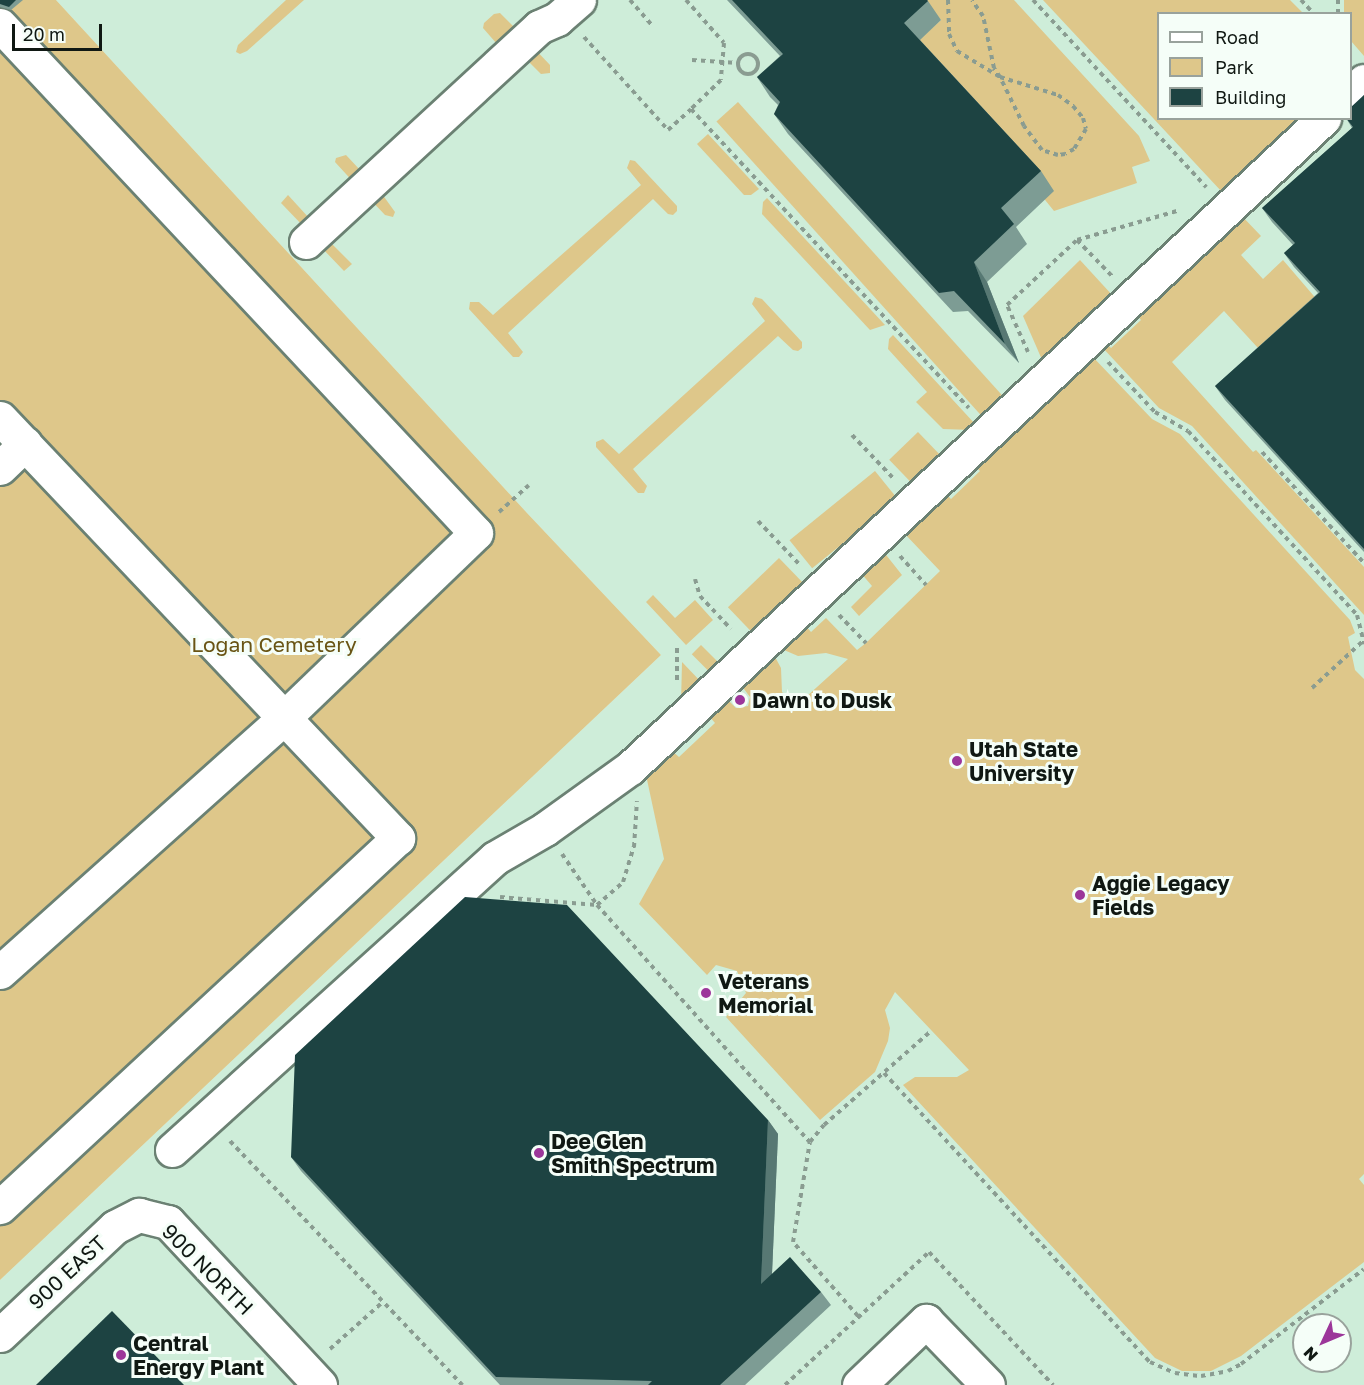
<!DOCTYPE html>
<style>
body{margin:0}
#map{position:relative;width:1364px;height:1385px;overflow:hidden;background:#ddf5e6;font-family:"Golos Text",sans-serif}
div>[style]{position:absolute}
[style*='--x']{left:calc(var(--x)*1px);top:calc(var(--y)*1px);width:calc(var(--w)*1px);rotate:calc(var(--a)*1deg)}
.built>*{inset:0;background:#ceedd9}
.green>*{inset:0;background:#dec78a;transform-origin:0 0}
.path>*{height:4px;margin-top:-2px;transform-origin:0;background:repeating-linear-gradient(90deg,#8a9c91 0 4.5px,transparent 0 9px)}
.path>.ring{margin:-2px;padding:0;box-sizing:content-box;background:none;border:4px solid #8a9c91;border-radius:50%}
.roads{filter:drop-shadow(2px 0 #6b8173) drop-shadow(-2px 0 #6b8173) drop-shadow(0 2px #6b8173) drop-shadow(0 -2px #6b8173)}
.minor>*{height:33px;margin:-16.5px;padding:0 16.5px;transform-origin:16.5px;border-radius:16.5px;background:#fff}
.wall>*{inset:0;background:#7d9c94}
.shaded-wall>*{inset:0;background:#577873}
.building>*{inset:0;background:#1d4342}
.dots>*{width:16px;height:16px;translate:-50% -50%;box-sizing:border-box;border:3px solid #f5fef8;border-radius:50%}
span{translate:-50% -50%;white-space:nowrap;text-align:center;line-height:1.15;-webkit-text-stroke:6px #f5fef8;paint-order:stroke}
.park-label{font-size:21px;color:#695414}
.poi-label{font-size:21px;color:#101813;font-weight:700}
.left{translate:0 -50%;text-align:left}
.street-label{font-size:21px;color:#101813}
.legend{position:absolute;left:1157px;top:12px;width:195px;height:108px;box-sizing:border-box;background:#f5fef8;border:2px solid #99a29c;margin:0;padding:8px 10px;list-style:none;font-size:18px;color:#101813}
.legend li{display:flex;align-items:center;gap:12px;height:30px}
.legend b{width:30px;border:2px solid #99a29c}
.north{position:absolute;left:1292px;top:1313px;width:60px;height:60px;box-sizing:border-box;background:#f5fef8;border:2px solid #99a29c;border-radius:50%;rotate:226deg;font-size:16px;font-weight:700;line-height:24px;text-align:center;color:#101813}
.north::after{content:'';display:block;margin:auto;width:21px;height:27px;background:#9c369a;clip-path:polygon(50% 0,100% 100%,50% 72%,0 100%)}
.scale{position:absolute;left:12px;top:24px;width:90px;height:27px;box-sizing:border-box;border:3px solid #101813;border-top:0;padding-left:8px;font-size:18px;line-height:21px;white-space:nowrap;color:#101813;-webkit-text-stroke:4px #f5fef8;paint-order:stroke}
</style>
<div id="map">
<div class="built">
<i style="clip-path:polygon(evenodd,56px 0,1364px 0,1364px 1385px,0 1385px,0 1280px,661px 655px,527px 513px,56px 0,1158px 14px,1350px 14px,1350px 118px,1158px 118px,1158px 14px,56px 0,1304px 1325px,1340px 1325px,1340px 1361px,1304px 1361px,1304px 1325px)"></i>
</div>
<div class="green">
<i style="clip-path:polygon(0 0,56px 0,527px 513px,661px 655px,0 1280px)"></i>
<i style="clip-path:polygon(286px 0,304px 0,247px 51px,240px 54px,236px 52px,238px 45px)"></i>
<i style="clip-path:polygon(923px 0,1014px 0,1139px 136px,1150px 161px,1132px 167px,1137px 183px,1054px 211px,917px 42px,941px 20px)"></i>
<i style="clip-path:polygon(1043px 0,1290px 0,1303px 13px,1158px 14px,1158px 118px,1299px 119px,1222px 192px)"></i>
<i style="clip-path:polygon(1344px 0,1364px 0,1364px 56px,1351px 41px,1350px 14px,1344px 13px)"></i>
<i style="clip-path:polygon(500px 13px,521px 34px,357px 186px,335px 162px,336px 158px,346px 155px,361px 171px,497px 44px,483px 28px,484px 23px,494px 14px)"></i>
<i style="clip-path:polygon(531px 45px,550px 65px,550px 73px,541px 74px,527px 60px,382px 194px,395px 212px,393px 217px,385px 215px,368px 197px)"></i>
<i style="left:738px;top:102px;width:398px;height:29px;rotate:48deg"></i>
<i style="clip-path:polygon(708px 134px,759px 189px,751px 195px,744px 195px,697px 144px)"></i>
<i style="clip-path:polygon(630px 160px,635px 161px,677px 206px,677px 211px,673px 215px,668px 214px,653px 199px,508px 333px,523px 352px,519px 357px,513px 357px,469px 309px,470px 302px,479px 302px,493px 315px,641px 185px,627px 168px)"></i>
<i style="clip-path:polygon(288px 195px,309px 218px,306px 229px,281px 203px)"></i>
<i style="clip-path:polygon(767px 198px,885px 325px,870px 330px,762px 214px,763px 202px)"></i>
<i style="clip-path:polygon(1240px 214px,1261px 236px,1241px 255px,1263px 279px,1283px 260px,1325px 309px,1269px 360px,1224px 311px,1172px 362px,1253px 452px,1256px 450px,1364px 567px,1364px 615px,1192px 426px,1159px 408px,1101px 346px,1105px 342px,1111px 348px,1141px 320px,1135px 313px)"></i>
<i style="clip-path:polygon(346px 224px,345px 229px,330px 242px,352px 264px,344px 271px,320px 246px)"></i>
<i style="clip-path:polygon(1080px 260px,1113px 296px,1043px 362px,1023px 316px)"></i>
<i style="clip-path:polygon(755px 297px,762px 299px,802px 342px,802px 348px,798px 351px,793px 350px,778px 336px,633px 469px,647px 486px,644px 493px,638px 493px,596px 447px,596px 442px,603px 439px,619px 454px,765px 321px,752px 304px)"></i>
<i style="clip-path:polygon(893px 335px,976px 425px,972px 430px,943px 429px,916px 402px,927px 392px,888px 349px,889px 339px)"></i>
<i style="clip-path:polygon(1091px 355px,1152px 419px,1180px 434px,1350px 620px,1355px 633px,1348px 637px,1355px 670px,1364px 679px,1364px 1174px,1359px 1179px,1364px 1185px,1364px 1262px,1241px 1356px,1211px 1371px,1182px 1371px,1155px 1358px,903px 1085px,915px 1077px,957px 1077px,969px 1070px,895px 992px,885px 1010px,890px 1028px,888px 1041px,875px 1072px,820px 1120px,726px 1017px,746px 993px,737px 971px,716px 965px,707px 975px,639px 904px,664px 859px,646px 775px,672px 751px,679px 757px,715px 723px,709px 716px,727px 699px,736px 708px,748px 706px,750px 697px,741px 685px,774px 655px,781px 668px,782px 692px,796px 706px,848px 659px,826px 653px,798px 656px,784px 650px,782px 647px,805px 625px,811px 632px,826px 618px,857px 650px,866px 643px,940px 571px,903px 532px,945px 493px,951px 499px,980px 471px,974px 465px)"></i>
<i style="left:918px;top:432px;width:35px;height:40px;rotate:46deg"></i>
<i style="left:875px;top:471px;width:36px;height:110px;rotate:51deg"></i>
<i style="clip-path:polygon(883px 551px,902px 575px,859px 616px,851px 607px,872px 586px,860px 572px)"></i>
<i style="left:779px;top:558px;width:39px;height:71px;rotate:46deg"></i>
<i style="clip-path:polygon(653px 595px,675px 618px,695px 600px,713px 620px,686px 645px,646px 602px)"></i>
<i style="left:701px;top:645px;width:30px;height:13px;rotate:45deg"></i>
<i style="clip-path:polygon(682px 662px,703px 684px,681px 704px)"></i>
</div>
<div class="path">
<i style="--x:630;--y:0;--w:32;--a:49"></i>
<i style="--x:686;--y:0;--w:57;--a:48.5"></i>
<i style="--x:724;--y:43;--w:37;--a:95"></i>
<i style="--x:721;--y:80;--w:42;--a:136"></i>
<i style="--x:691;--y:109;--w:408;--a:47.1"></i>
<i style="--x:948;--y:0;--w:34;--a:88"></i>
<i style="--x:949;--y:34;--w:19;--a:65"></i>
<i style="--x:957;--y:51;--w:50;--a:31.2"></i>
<i style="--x:1000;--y:77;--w:11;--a:-124"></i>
<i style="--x:994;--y:68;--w:53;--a:-101.9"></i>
<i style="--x:983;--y:16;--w:19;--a:-125"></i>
<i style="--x:1033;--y:0;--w:255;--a:47.2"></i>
<i style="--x:1301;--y:0;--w:19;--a:47"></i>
<i style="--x:1338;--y:0;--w:14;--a:90"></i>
<i style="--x:584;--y:37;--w:125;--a:47.9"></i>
<i style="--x:668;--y:130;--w:31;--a:-42"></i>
<i class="ring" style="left:738px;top:54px;width:16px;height:16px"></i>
<i style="--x:692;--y:60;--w:46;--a:3.7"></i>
<i style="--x:1000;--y:77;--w:61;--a:17.2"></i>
<i style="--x:1058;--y:95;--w:19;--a:36"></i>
<i style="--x:1073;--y:106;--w:16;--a:50"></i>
<i style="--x:1083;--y:118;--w:11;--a:75"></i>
<i style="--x:1086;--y:129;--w:23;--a:121"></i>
<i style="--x:1074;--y:149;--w:10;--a:151"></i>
<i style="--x:1065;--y:154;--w:7;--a:172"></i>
<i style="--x:1058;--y:155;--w:17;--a:-163"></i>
<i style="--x:1042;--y:150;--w:30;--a:-127"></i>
<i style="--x:1024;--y:126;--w:55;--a:-116.1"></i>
<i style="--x:1077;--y:240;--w:50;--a:45.8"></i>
<i style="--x:1028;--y:352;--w:51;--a:-114.1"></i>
<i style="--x:1007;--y:305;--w:96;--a:-42.9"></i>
<i style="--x:1077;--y:240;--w:104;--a:-16.2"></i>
<i style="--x:1108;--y:362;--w:69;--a:46.8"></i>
<i style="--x:1155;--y:412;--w:38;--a:30"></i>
<i style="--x:1188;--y:431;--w:250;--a:47.4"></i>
<i style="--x:1357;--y:615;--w:30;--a:76"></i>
<i style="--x:852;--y:435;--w:59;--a:46.4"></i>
<i style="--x:1262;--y:452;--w:151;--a:47.4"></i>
<i style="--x:499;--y:512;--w:40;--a:-42"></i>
<i style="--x:758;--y:521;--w:62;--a:46.3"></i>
<i style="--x:900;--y:556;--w:39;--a:48"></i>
<i style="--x:695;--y:579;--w:18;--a:74"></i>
<i style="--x:700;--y:596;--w:45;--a:46.8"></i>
<i style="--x:839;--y:615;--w:39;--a:46"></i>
<i style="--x:677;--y:680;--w:33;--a:-90"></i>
<i style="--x:1312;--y:688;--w:69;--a:-42.7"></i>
<i style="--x:562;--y:854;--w:62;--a:55.5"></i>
<i style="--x:597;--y:905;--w:319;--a:48.1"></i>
<i style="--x:500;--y:897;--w:97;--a:4.7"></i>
<i style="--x:597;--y:905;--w:35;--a:-41"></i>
<i style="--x:623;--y:882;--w:37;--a:-73"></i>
<i style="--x:634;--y:847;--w:46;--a:-86.3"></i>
<i style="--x:884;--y:1073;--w:393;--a:47.4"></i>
<i style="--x:1150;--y:1362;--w:27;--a:24"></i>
<i style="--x:1175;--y:1373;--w:26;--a:7"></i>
<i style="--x:1201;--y:1376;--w:27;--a:-10"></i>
<i style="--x:1228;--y:1371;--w:15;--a:-28"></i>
<i style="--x:1241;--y:1364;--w:155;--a:-37.7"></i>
<i style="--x:230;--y:1141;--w:337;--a:46.4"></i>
<i style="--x:858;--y:1316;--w:98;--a:-131.3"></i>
<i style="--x:793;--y:1242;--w:101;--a:-80.4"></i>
<i style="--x:810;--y:1142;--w:22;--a:-51"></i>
<i style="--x:824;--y:1125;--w:142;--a:-41.3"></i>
<i style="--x:330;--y:1349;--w:71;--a:-41.6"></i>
<i style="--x:785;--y:1385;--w:196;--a:-42.7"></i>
<i style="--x:929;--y:1252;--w:182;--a:47"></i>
</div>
<div class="roads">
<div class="minor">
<i style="--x:0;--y:25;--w:696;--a:46.86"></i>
<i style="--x:476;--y:533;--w:267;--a:136.1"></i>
<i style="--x:284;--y:718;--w:381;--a:138.2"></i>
<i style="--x:1350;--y:94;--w:19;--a:-43"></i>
<i style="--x:306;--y:242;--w:317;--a:-42.7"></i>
<i style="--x:539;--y:27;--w:20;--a:-24"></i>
<i style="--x:557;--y:19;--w:29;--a:-41"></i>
<i style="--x:0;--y:418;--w:579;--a:46.54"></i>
<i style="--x:398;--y:838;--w:543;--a:137.17"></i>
<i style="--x:0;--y:468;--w:35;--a:-44"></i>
<i style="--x:172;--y:1150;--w:435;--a:-42.1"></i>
<i style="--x:495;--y:858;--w:58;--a:-30.1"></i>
<i style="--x:545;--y:829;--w:105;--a:-35.7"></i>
<i style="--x:630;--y:768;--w:951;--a:-43.12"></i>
<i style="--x:0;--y:1335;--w:158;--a:-43.2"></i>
<i style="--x:115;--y:1227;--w:27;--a:-27"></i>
<i style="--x:139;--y:1215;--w:30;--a:14"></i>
<i style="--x:168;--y:1222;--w:223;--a:47"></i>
<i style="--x:859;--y:1385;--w:93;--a:-43.7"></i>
<i style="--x:926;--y:1321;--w:89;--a:45.9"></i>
</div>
</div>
<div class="wall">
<i style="clip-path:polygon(0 0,23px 0,11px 10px,0 7px)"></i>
<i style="clip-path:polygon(727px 0,927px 0,928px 1px,941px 20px,920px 40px,1041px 171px,1054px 191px,1016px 227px,1027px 244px,987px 282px,1019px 363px,968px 311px,953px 312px,788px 134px,774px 114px,778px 105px,770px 97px,757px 77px,780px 56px)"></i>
<i style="clip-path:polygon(1364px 95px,1364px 552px,1225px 400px,1215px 386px,1318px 293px,1294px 267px,1284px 253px,1293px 245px,1272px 222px,1262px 208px,1352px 128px,1346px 118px)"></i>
<i style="clip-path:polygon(768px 1120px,778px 1134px,772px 1274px,821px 1292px,831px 1305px,745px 1385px,500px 1385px,301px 1171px,291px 1157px)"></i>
</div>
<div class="shaded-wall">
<i style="clip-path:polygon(974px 262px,987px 282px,1019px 363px,1005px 344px)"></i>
<i style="clip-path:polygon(768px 1120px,778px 1134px,771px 1297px,761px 1284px)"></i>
</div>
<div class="building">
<i style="clip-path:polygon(0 0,16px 0,9px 7px,0 4px)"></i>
<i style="clip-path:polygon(732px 0,927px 0,928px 1px,904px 23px,1041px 171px,1001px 208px,1014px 224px,974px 262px,1005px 344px,954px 291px,939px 293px,774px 114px,780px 102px,757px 77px,783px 54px)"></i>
<i style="clip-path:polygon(1364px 95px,1364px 549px,1215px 386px,1320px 292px,1284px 253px,1295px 243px,1262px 208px,1353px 127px,1346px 118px,1350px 118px,1350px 108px)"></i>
<i style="clip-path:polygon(465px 897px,567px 905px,768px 1120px,761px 1284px,790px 1257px,821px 1292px,720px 1385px,648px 1385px,652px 1381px,496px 1377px,291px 1157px,295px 1055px)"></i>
<i style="clip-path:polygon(112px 1311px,184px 1385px,36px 1385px)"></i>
</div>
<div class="dots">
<i style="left:740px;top:700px;background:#9c369a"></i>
<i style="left:957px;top:761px;background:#9c369a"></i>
<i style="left:1080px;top:895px;background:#9c369a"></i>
<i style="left:706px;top:993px;background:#9c369a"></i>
<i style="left:539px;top:1153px;background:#9c369a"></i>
<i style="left:121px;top:1355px;background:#9c369a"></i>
</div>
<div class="park-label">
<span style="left:274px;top:644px">Logan Cemetery</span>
</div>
<div class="poi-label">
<span class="left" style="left:752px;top:700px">Dawn to Dusk</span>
<span class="left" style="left:969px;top:761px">Utah State<br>University</span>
<span class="left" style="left:1092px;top:895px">Aggie Legacy<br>Fields</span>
<span class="left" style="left:718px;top:993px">Veterans<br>Memorial</span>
<span class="left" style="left:551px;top:1153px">Dee Glen<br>Smith Spectrum</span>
<span class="left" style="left:133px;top:1355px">Central<br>Energy Plant</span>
</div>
<div class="street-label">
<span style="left:208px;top:1269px;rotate:45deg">900 NORTH</span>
<span style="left:67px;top:1272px;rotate:-43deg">900 EAST</span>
</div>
<ul class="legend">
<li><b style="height:8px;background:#fff"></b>Road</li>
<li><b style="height:16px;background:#dec78a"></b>Park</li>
<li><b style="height:16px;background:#1d4342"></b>Building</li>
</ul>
<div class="north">N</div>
<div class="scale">20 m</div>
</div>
